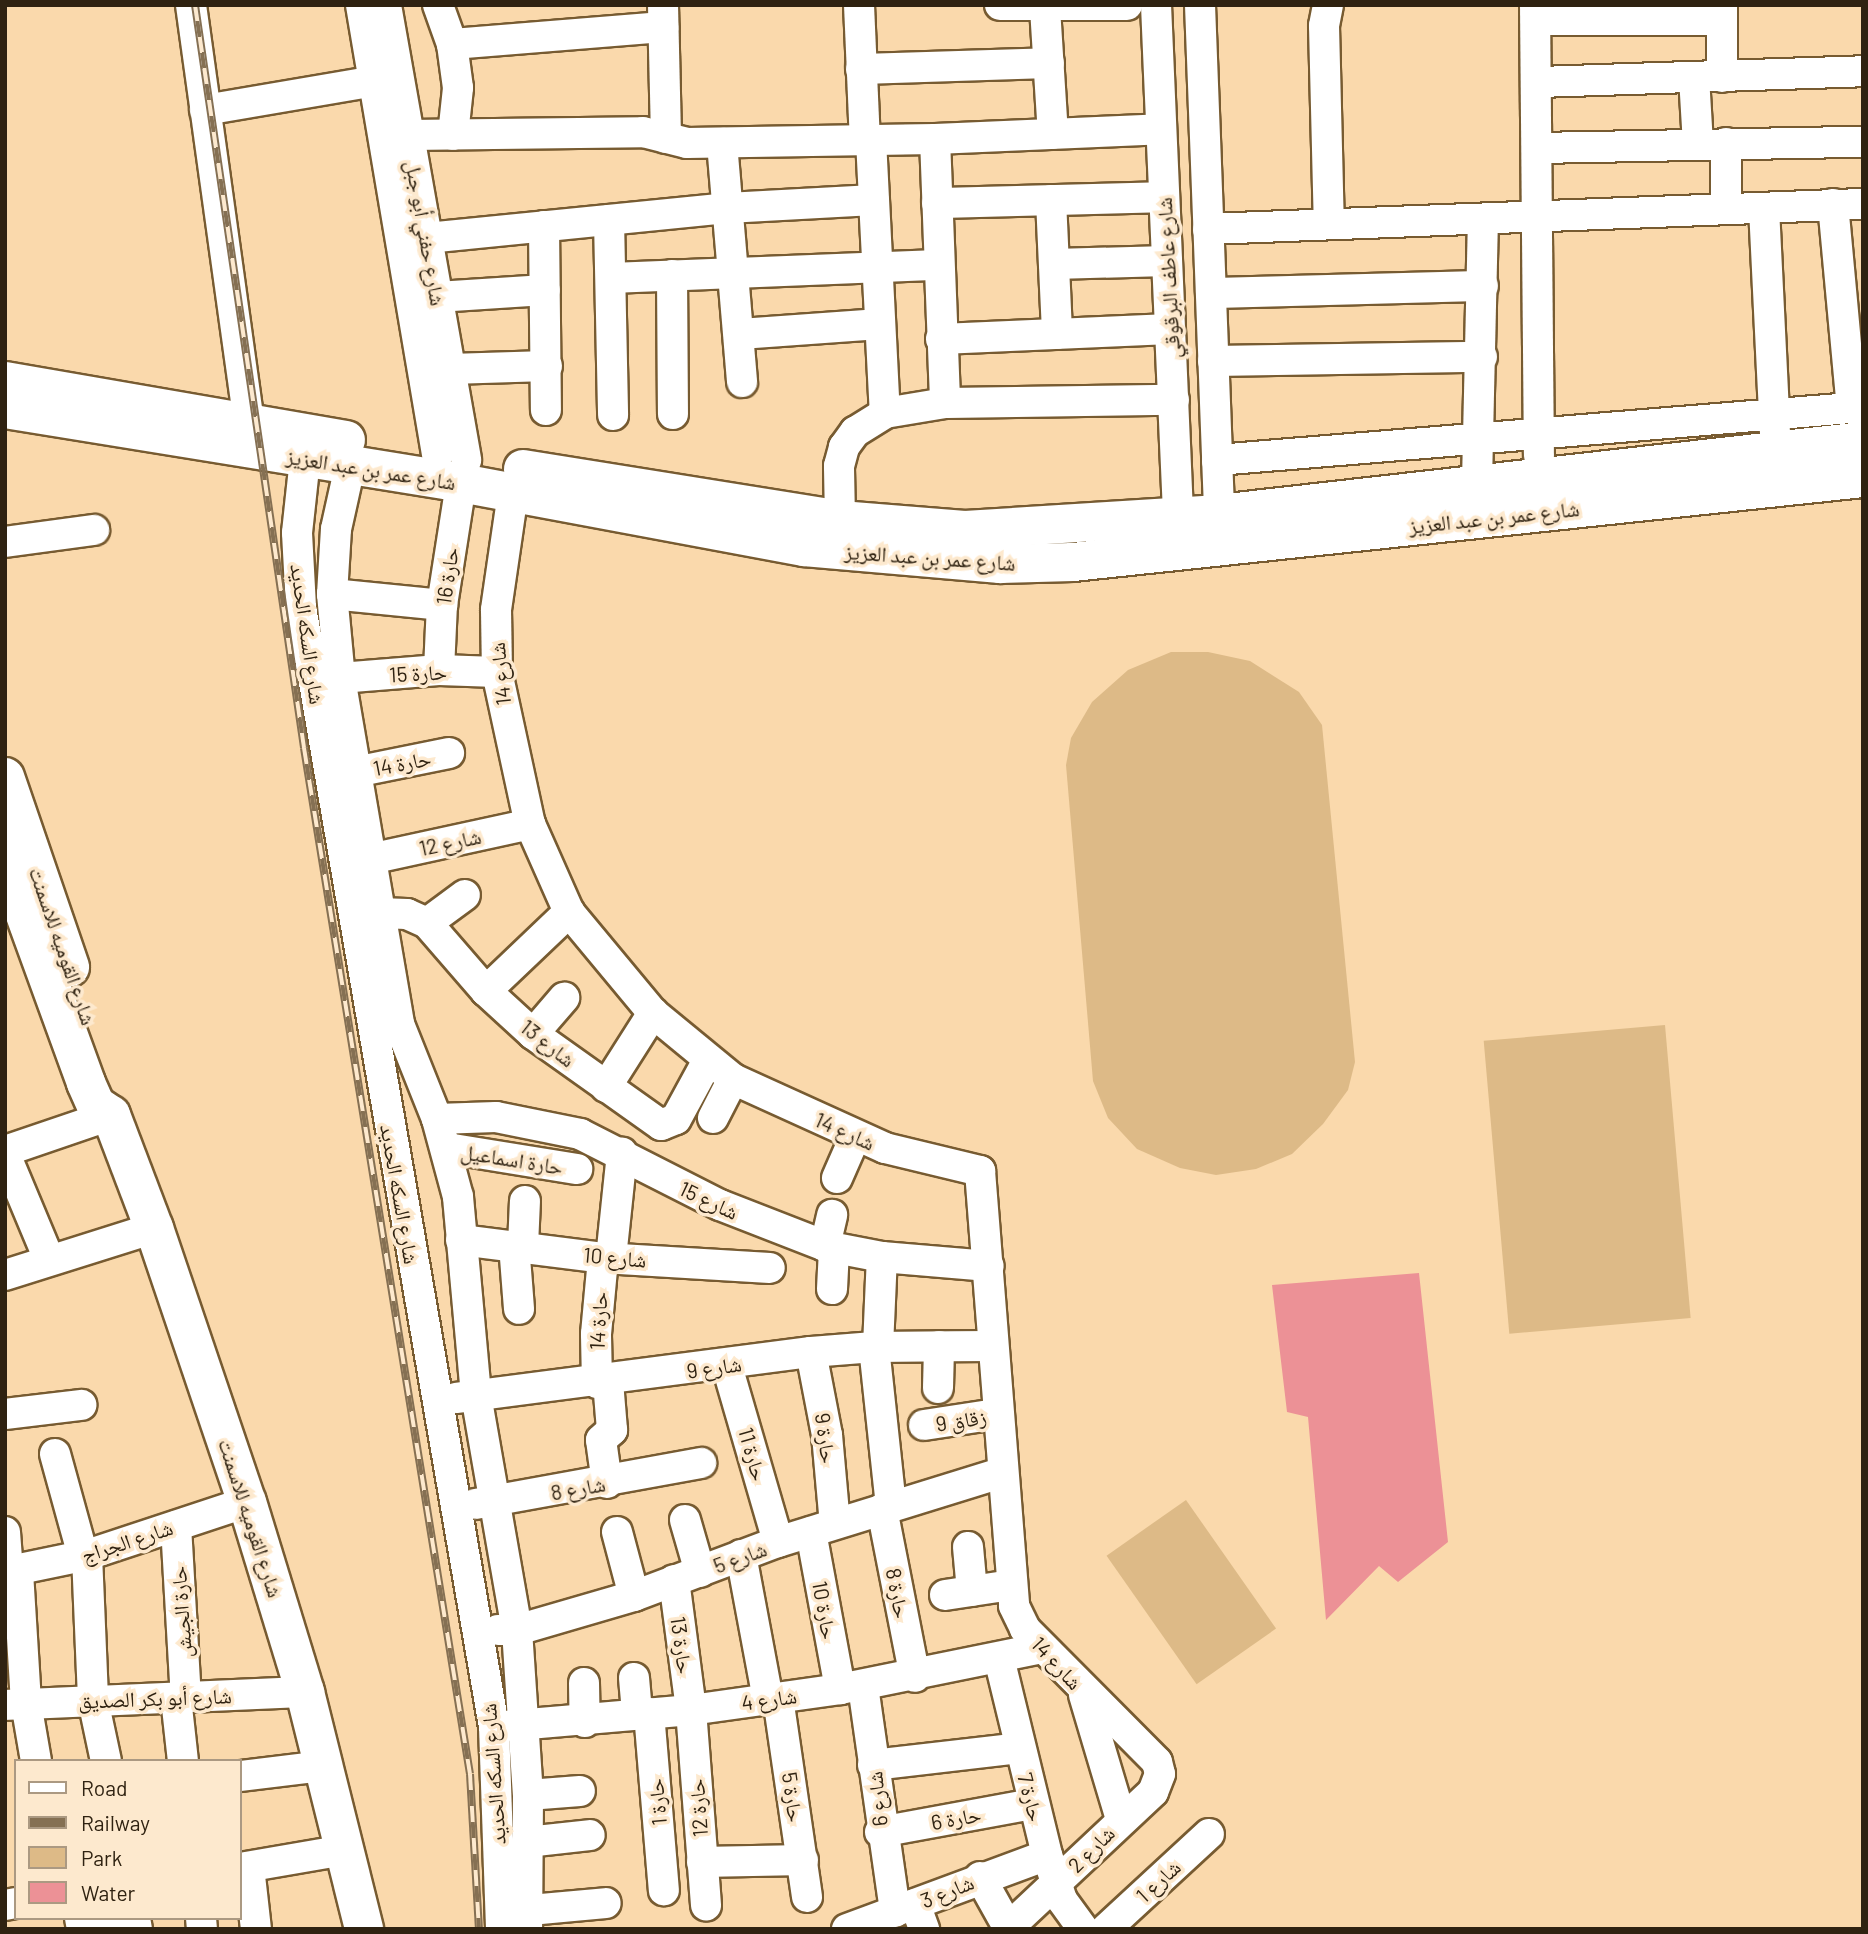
<!DOCTYPE html>
<meta charset="utf-8">
<style>
body{margin:0}
#map{position:relative;width:1868px;height:1934px;overflow:hidden;background:#fad9ac;font-family:Barlow,"Noto Naskh Arabic",sans-serif}
div>[style]{position:absolute}
[style*='--x']{left:calc(var(--x)*1px);top:calc(var(--y)*1px);width:calc(var(--w)*1px);rotate:calc(var(--a)*1deg)}
.green>*{inset:0;background:#ddba87;transform-origin:0 0}
.water>*{inset:0;background:#ec9196}
.roads{filter:drop-shadow(2px 0 #775b31) drop-shadow(-2px 0 #775b31) drop-shadow(0 2px #775b31) drop-shadow(0 -2px #775b31)}
.minor>*{height:30px;margin:-15px;padding:0 15px;transform-origin:15px;border-radius:15px;background:#fff}
.major>*{height:38px;margin:-19px;padding:0 19px;transform-origin:19px;border-radius:19px;background:#fff}
.rail>*{height:8px;margin-top:-4px;transform-origin:0;background:repeating-linear-gradient(90deg,#fde9ce 0 16px,#857053 0 32px);box-sizing:border-box;border-block:2px solid #857053}
span{translate:-50% -50%;white-space:nowrap;text-align:center;line-height:1.15;-webkit-text-stroke:7px #fde9ce;paint-order:stroke}
.street-label{font-size:21px;color:#2f2211}
.frame{position:absolute;inset:0;border:7px solid #2f2211;pointer-events:none}
.legend{position:absolute;left:14px;top:1759px;width:228px;height:161px;box-sizing:border-box;background:#fde9ce;border:2px solid #ab9982;margin:0;padding:9px 12px;list-style:none;font-size:21px;color:#2f2211}
.legend li{display:flex;align-items:center;gap:14px;height:35px}
.legend b{width:35px;border:2px solid #ab9982}
</style>
<div id="map">
<div class="green">
<i style="clip-path:polygon(1171px 652px,1208px 652px,1250px 661px,1299px 692px,1322px 725px,1355px 1062px,1348px 1090px,1323px 1124px,1292px 1154px,1256px 1169px,1216px 1175px,1180px 1168px,1137px 1149px,1108px 1118px,1093px 1081px,1066px 765px,1071px 738px,1092px 702px,1128px 670px)"></i>
<i style="left:1665px;top:1025px;width:294px;height:182px;rotate:85deg"></i>
<i style="left:1186px;top:1500px;width:157px;height:97px;rotate:55deg"></i>
</div>
<div class="water">
<i style="clip-path:polygon(1419px 1273px,1448px 1542px,1398px 1582px,1379px 1566px,1326px 1620px,1308px 1417px,1287px 1412px,1272px 1285px)"></i>
</div>
<div class="roads">
<div class="minor">
<i style="--x:191;--y:5;--w:421;--a:82.1"></i>
<i style="--x:361;--y:5;--w:457;--a:80.4"></i>
<i style="--x:386;--y:5;--w:462;--a:80"></i>
<i style="--x:438;--y:5;--w:41;--a:70.3"></i>
<i style="--x:452;--y:44;--w:44;--a:82.2"></i>
<i style="--x:458;--y:88;--w:47;--a:96.1"></i>
<i style="--x:663;--y:5;--w:133;--a:88.7"></i>
<i style="--x:859;--y:5;--w:135;--a:87.5"></i>
<i style="--x:1000;--y:5;--w:127;--a:0"></i>
<i style="--x:1156;--y:5;--w:531;--a:87.52"></i>
<i style="--x:1200;--y:5;--w:530;--a:87.84"></i>
<i style="--x:1328;--y:5;--w:21;--a:101"></i>
<i style="--x:1324;--y:26;--w:198;--a:88.6"></i>
<i style="--x:1535;--y:5;--w:451;--a:89.5"></i>
<i style="--x:1045;--y:8;--w:126;--a:86.4"></i>
<i style="--x:1536;--y:20;--w:186;--a:0"></i>
<i style="--x:452;--y:44;--w:212;--a:-4.6"></i>
<i style="--x:861;--y:69;--w:188;--a:-1.8"></i>
<i style="--x:1694;--y:77;--w:67;--a:86.6"></i>
<i style="--x:1722;--y:77;--w:72;--a:-90"></i>
<i style="--x:1539;--y:82;--w:324;--a:-1.9"></i>
<i style="--x:205;--y:110;--w:171;--a:-9.7"></i>
<i style="--x:409;--y:135;--w:234;--a:-0.7"></i>
<i style="--x:643;--y:132;--w:45;--a:14"></i>
<i style="--x:687;--y:143;--w:248;--a:-0.9"></i>
<i style="--x:935;--y:139;--w:226;--a:-2.5"></i>
<i style="--x:935;--y:139;--w:264;--a:87.8"></i>
<i style="--x:871;--y:140;--w:273;--a:87.1"></i>
<i style="--x:722;--y:143;--w:240;--a:85.2"></i>
<i style="--x:1537;--y:148;--w:326;--a:-1.1"></i>
<i style="--x:1051;--y:200;--w:134;--a:87.4"></i>
<i style="--x:937;--y:203;--w:227;--a:-1.5"></i>
<i style="--x:1833;--y:204;--w:205;--a:84.7"></i>
<i style="--x:1764;--y:208;--w:227;--a:87.2"></i>
<i style="--x:1726;--y:209;--w:66;--a:-90"></i>
<i style="--x:609;--y:220;--w:195;--a:88.8"></i>
<i style="--x:544;--y:226;--w:184;--a:89.4"></i>
<i style="--x:1208;--y:229;--w:655;--a:-2.19"></i>
<i style="--x:427;--y:238;--w:301;--a:-5.7"></i>
<i style="--x:727;--y:208;--w:147;--a:-3.1"></i>
<i style="--x:1054;--y:264;--w:113;--a:-1.5"></i>
<i style="--x:672;--y:275;--w:139;--a:89.6"></i>
<i style="--x:611;--y:278;--w:327;--a:-2.3"></i>
<i style="--x:1211;--y:293;--w:272;--a:-1.5"></i>
<i style="--x:437;--y:297;--w:108;--a:-3.7"></i>
<i style="--x:740;--y:334;--w:140;--a:-4.1"></i>
<i style="--x:941;--y:339;--w:229;--a:-2.5"></i>
<i style="--x:1213;--y:361;--w:269;--a:-0.9"></i>
<i style="--x:450;--y:369;--w:97;--a:-1.8"></i>
<i style="--x:305;--y:459;--w:74;--a:96.2"></i>
<i style="--x:297;--y:533;--w:74;--a:86.9"></i>
<i style="--x:301;--y:607;--w:1137;--a:80.22"></i>
<i style="--x:494;--y:1727;--w:202;--a:88"></i>
<i style="--x:1217;--y:460;--w:648;--a:-4.69"></i>
<i style="--x:350;--y:466;--w:65;--a:102.5"></i>
<i style="--x:336;--y:529;--w:65;--a:93.5"></i>
<i style="--x:332;--y:594;--w:84;--a:84.6"></i>
<i style="--x:340;--y:678;--w:351;--a:80.3"></i>
<i style="--x:399;--y:1024;--w:102;--a:68.2"></i>
<i style="--x:437;--y:1119;--w:81;--a:74.9"></i>
<i style="--x:458;--y:1197;--w:199;--a:84.8"></i>
<i style="--x:476;--y:1395;--w:239;--a:80.1"></i>
<i style="--x:517;--y:1630;--w:165;--a:86.2"></i>
<i style="--x:528;--y:1795;--w:134;--a:90.4"></i>
<i style="--x:1477;--y:482;--w:263;--a:-88.7"></i>
<i style="--x:513;--y:493;--w:118;--a:98.3"></i>
<i style="--x:496;--y:610;--w:62;--a:89.1"></i>
<i style="--x:497;--y:672;--w:156;--a:77.8"></i>
<i style="--x:530;--y:824;--w:96;--a:66.1"></i>
<i style="--x:569;--y:912;--w:131;--a:50.3"></i>
<i style="--x:653;--y:1013;--w:104;--a:39.5"></i>
<i style="--x:733;--y:1079;--w:167;--a:24.4"></i>
<i style="--x:885;--y:1148;--w:98;--a:13.6"></i>
<i style="--x:980;--y:1171;--w:436;--a:85.5"></i>
<i style="--x:1014;--y:1606;--w:25;--a:64"></i>
<i style="--x:1025;--y:1629;--w:187;--a:45.2"></i>
<i style="--x:1157;--y:1762;--w:12;--a:76"></i>
<i style="--x:1160;--y:1774;--w:19;--a:111"></i>
<i style="--x:1153;--y:1792;--w:200;--a:136.8"></i>
<i style="--x:840;--y:520;--w:54;--a:-91.1"></i>
<i style="--x:839;--y:466;--w:20;--a:-75"></i>
<i style="--x:844;--y:447;--w:19;--a:-54"></i>
<i style="--x:855;--y:432;--w:36;--a:-32"></i>
<i style="--x:885;--y:413;--w:61;--a:-9.5"></i>
<i style="--x:945;--y:403;--w:229;--a:-0.8"></i>
<i style="--x:5;--y:542;--w:90;--a:-7.7"></i>
<i style="--x:332;--y:594;--w:111;--a:5.7"></i>
<i style="--x:439;--y:670;--w:65;--a:-87.4"></i>
<i style="--x:442;--y:605;--w:123;--a:-81.1"></i>
<i style="--x:340;--y:678;--w:99;--a:-4.6"></i>
<i style="--x:439;--y:670;--w:58;--a:2"></i>
<i style="--x:355;--y:772;--w:96;--a:-11.4"></i>
<i style="--x:370;--y:859;--w:164;--a:-12.3"></i>
<i style="--x:379;--y:913;--w:28;--a:2"></i>
<i style="--x:407;--y:914;--w:22;--a:24"></i>
<i style="--x:427;--y:923;--w:90;--a:49.1"></i>
<i style="--x:486;--y:991;--w:64;--a:42.5"></i>
<i style="--x:533;--y:1034;--w:157;--a:35.4"></i>
<i style="--x:661;--y:1125;--w:16;--a:-22"></i>
<i style="--x:676;--y:1119;--w:65;--a:-61.5"></i>
<i style="--x:427;--y:923;--w:47;--a:-36.4"></i>
<i style="--x:486;--y:991;--w:115;--a:-43.6"></i>
<i style="--x:533;--y:1034;--w:48;--a:-49.3"></i>
<i style="--x:606;--y:1087;--w:88;--a:-57.6"></i>
<i style="--x:713;--y:1118;--w:44;--a:-62.9"></i>
<i style="--x:437;--y:1119;--w:59;--a:-1.9"></i>
<i style="--x:496;--y:1117;--w:86;--a:11.4"></i>
<i style="--x:580;--y:1134;--w:157;--a:26.9"></i>
<i style="--x:720;--y:1205;--w:113;--a:21.3"></i>
<i style="--x:825;--y:1246;--w:58;--a:10.9"></i>
<i style="--x:882;--y:1257;--w:107;--a:4.8"></i>
<i style="--x:447;--y:1148;--w:132;--a:9.2"></i>
<i style="--x:5;--y:1151;--w:112;--a:-18.8"></i>
<i style="--x:5;--y:1154;--w:114;--a:67.3"></i>
<i style="--x:837;--y:1178;--w:45;--a:-66.3"></i>
<i style="--x:461;--y:1240;--w:143;--a:7.2"></i>
<i style="--x:603;--y:1258;--w:167;--a:3.4"></i>
<i style="--x:514;--y:1245;--w:64;--a:85.5"></i>
<i style="--x:523;--y:1246;--w:45;--a:-87.5"></i>
<i style="--x:825;--y:1246;--w:32;--a:-77"></i>
<i style="--x:611;--y:1258;--w:106;--a:-84"></i>
<i style="--x:5;--y:1275;--w:156;--a:-17.5"></i>
<i style="--x:832;--y:1289;--w:40;--a:-87.1"></i>
<i style="--x:874;--y:1347;--w:160;--a:83.9"></i>
<i style="--x:878;--y:1347;--w:90;--a:-87.5"></i>
<i style="--x:811;--y:1352;--w:85;--a:79.1"></i>
<i style="--x:827;--y:1435;--w:89;--a:84.9"></i>
<i style="--x:727;--y:1366;--w:183;--a:73.8"></i>
<i style="--x:597;--y:1383;--w:49;--a:-91.2"></i>
<i style="--x:596;--y:1334;--w:76;--a:-84.7"></i>
<i style="--x:938;--y:1388;--w:42;--a:-88.6"></i>
<i style="--x:456;--y:1398;--w:358;--a:-7.4"></i>
<i style="--x:811;--y:1352;--w:63;--a:-4.5"></i>
<i style="--x:874;--y:1347;--w:119;--a:-0.5"></i>
<i style="--x:5;--y:1414;--w:77;--a:-6.8"></i>
<i style="--x:924;--y:1425;--w:74;--a:-8.6"></i>
<i style="--x:55;--y:1454;--w:106;--a:74.6"></i>
<i style="--x:607;--y:1483;--w:43;--a:-97.9"></i>
<i style="--x:601;--y:1440;--w:15;--a:-42"></i>
<i style="--x:612;--y:1430;--w:49;--a:-94.7"></i>
<i style="--x:475;--y:1504;--w:230;--a:-10.3"></i>
<i style="--x:882;--y:1509;--w:171;--a:78.9"></i>
<i style="--x:685;--y:1520;--w:54;--a:73.9"></i>
<i style="--x:176;--y:1526;--w:171;--a:86.7"></i>
<i style="--x:5;--y:1532;--w:40;--a:85.7"></i>
<i style="--x:617;--y:1532;--w:66;--a:75.1"></i>
<i style="--x:811;--y:1532;--w:160;--a:79.5"></i>
<i style="--x:968;--y:1547;--w:44;--a:84.8"></i>
<i style="--x:87;--y:1555;--w:145;--a:87.6"></i>
<i style="--x:93;--y:1700;--w:62;--a:78"></i>
<i style="--x:741;--y:1555;--w:147;--a:79.4"></i>
<i style="--x:5;--y:1572;--w:84;--a:-11.7"></i>
<i style="--x:87;--y:1555;--w:169;--a:-18.3"></i>
<i style="--x:18;--y:1572;--w:131;--a:86.5"></i>
<i style="--x:26;--y:1703;--w:59;--a:80.2"></i>
<i style="--x:674;--y:1580;--w:131;--a:82.5"></i>
<i style="--x:691;--y:1710;--w:196;--a:85.6"></i>
<i style="--x:945;--y:1595;--w:67;--a:-8.6"></i>
<i style="--x:498;--y:1630;--w:19;--a:0"></i>
<i style="--x:517;--y:1630;--w:122;--a:-16.2"></i>
<i style="--x:634;--y:1596;--w:154;--a:-20.6"></i>
<i style="--x:778;--y:1542;--w:233;--a:-17.2"></i>
<i style="--x:999;--y:1658;--w:203;--a:76.3"></i>
<i style="--x:1047;--y:1855;--w:47;--a:71.6"></i>
<i style="--x:1062;--y:1900;--w:36;--a:54"></i>
<i style="--x:634;--y:1678;--w:37;--a:85"></i>
<i style="--x:584;--y:1683;--w:39;--a:89"></i>
<i style="--x:863;--y:1686;--w:228;--a:81.9"></i>
<i style="--x:1084;--y:1695;--w:129;--a:73.4"></i>
<i style="--x:176;--y:1698;--w:63;--a:83.7"></i>
<i style="--x:778;--y:1698;--w:201;--a:81.7"></i>
<i style="--x:5;--y:1705;--w:300;--a:-2.5"></i>
<i style="--x:649;--y:1713;--w:178;--a:85.2"></i>
<i style="--x:505;--y:1726;--w:187;--a:-4.9"></i>
<i style="--x:691;--y:1710;--w:150;--a:-8"></i>
<i style="--x:840;--y:1689;--w:206;--a:-11.5"></i>
<i style="--x:873;--y:1765;--w:147;--a:-6.6"></i>
<i style="--x:240;--y:1776;--w:84;--a:-6.9"></i>
<i style="--x:528;--y:1795;--w:52;--a:-4.4"></i>
<i style="--x:880;--y:1832;--w:155;--a:-10.4"></i>
<i style="--x:527;--y:1842;--w:63;--a:-6.3"></i>
<i style="--x:702;--y:1862;--w:101;--a:-1.1"></i>
<i style="--x:249;--y:1867;--w:62;--a:83.6"></i>
<i style="--x:240;--y:1868;--w:106;--a:-9.8"></i>
<i style="--x:980;--y:1877;--w:57;--a:60.8"></i>
<i style="--x:915;--y:1904;--w:27;--a:70"></i>
<i style="--x:5;--y:1905;--w:11;--a:-10"></i>
<i style="--x:508;--y:1912;--w:98;--a:-5.2"></i>
<i style="--x:80;--y:1918;--w:11;--a:80"></i>
<i style="--x:107;--y:1918;--w:11;--a:80"></i>
<i style="--x:135;--y:1918;--w:11;--a:80"></i>
<i style="--x:201;--y:1918;--w:11;--a:85"></i>
<i style="--x:847;--y:1929;--w:213;--a:-20.3"></i>
<i style="--x:1106;--y:1929;--w:140;--a:-42.7"></i>
</div>
<div class="major">
<i style="--x:5;--y:381;--w:346;--a:9.8"></i>
<i style="--x:5;--y:409;--w:462;--a:9.2"></i>
<i style="--x:461;--y:483;--w:349;--a:10.6"></i>
<i style="--x:804;--y:547;--w:197;--a:5"></i>
<i style="--x:1000;--y:564;--w:73;--a:-1.6"></i>
<i style="--x:1073;--y:562;--w:794;--a:-6.07"></i>
<i style="--x:523;--y:469;--w:321;--a:9.1"></i>
<i style="--x:840;--y:520;--w:125;--a:4.6"></i>
<i style="--x:965;--y:530;--w:255;--a:-3.6"></i>
<i style="--x:1219;--y:514;--w:648;--a:-6.47"></i>
<i style="--x:5;--y:777;--w:201;--a:71.1"></i>
<i style="--x:5;--y:860;--w:237;--a:70"></i>
<i style="--x:86;--y:1083;--w:24;--a:66"></i>
<i style="--x:96;--y:1105;--w:18;--a:34"></i>
<i style="--x:111;--y:1115;--w:121;--a:69.2"></i>
<i style="--x:154;--y:1228;--w:289;--a:71.3"></i>
<i style="--x:247;--y:1502;--w:199;--a:73"></i>
<i style="--x:305;--y:1692;--w:244;--a:76"></i>
</div>
</div>
<div class="rail">
<i style="--x:195;--y:5;--w:751;--a:81.65"></i>
<i style="--x:304;--y:748;--w:1039;--a:80.81"></i>
<i style="--x:470;--y:1774;--w:155;--a:86.7"></i>
</div>
<div class="street-label">
<span style="left:426px;top:233px;rotate:80deg">شارع حفني أبو جبل</span>
<span style="left:1168px;top:278px;rotate:-93deg">شارع عاطف البرقوقي</span>
<span style="left:371px;top:469px;rotate:9deg">شارع عمر بن عبد العزيز</span>
<span style="left:1494px;top:517px;rotate:-6deg">شارع عمر بن عبد العزيز</span>
<span style="left:930px;top:557px;rotate:4deg">شارع عمر بن عبد العزيز</span>
<span style="left:447px;top:576px;rotate:-82deg">حارة 16</span>
<span style="left:308px;top:634px;rotate:82deg">شارع السكه الحديد</span>
<span style="left:418px;top:673px;rotate:-3deg">حارة 15</span>
<span style="left:500px;top:674px;rotate:-96deg">شارع 14</span>
<span style="left:402px;top:763px;rotate:-11deg">حارة 14</span>
<span style="left:450px;top:842px;rotate:-12deg">شارع 12</span>
<span style="left:63px;top:946px;rotate:71deg">شارع القوميه للاسمنت</span>
<span style="left:548px;top:1043px;rotate:38deg">شارع 13</span>
<span style="left:845px;top:1131px;rotate:24deg">شارع 14</span>
<span style="left:512px;top:1159px;rotate:9deg">حارة اسماعيل</span>
<span style="left:400px;top:1194px;rotate:80deg">شارع السكه الحديد</span>
<span style="left:709px;top:1200px;rotate:25deg">شارع 15</span>
<span style="left:615px;top:1257px;rotate:5deg">شارع 10</span>
<span style="left:598px;top:1321px;rotate:-87deg">حارة 14</span>
<span style="left:714px;top:1367px;rotate:-8deg">شارع 9</span>
<span style="left:961px;top:1420px;rotate:-9deg">زقاق 9</span>
<span style="left:826px;top:1438px;rotate:82deg">حارة 9</span>
<span style="left:753px;top:1454px;rotate:74deg">حارة 11</span>
<span style="left:578px;top:1488px;rotate:-10deg">شارع 8</span>
<span style="left:251px;top:1518px;rotate:72deg">شارع القوميه للاسمنت</span>
<span style="left:127px;top:1541px;rotate:-18deg">شارع الجراج</span>
<span style="left:740px;top:1557px;rotate:-20deg">شارع 5</span>
<span style="left:898px;top:1593px;rotate:79deg">حارة 8</span>
<span style="left:825px;top:1610px;rotate:80deg">حارة 10</span>
<span style="left:181px;top:1612px;rotate:-94deg">حارة الجيش</span>
<span style="left:682px;top:1645px;rotate:82deg">حارة 13</span>
<span style="left:1057px;top:1663px;rotate:47deg">شارع 14</span>
<span style="left:155px;top:1698px;rotate:-2deg">شارع أبو بكر الصديق</span>
<span style="left:769px;top:1699px;rotate:-8deg">شارع 4</span>
<span style="left:493px;top:1774px;rotate:-94deg">شارع السكه الحديد</span>
<span style="left:793px;top:1797px;rotate:82deg">حارة 5</span>
<span style="left:1031px;top:1797px;rotate:75deg">حارة 7</span>
<span style="left:877px;top:1799px;rotate:-96deg">شارع 6</span>
<span style="left:657px;top:1802px;rotate:-95deg">حارة 1</span>
<span style="left:698px;top:1808px;rotate:-94deg">حارة 12</span>
<span style="left:956px;top:1818px;rotate:-10deg">حارة 6</span>
<span style="left:1091px;top:1849px;rotate:-45deg">شارع 2</span>
<span style="left:1158px;top:1881px;rotate:-43deg">شارع 1</span>
<span style="left:947px;top:1891px;rotate:-22deg">شارع 3</span>
</div>
<div class="frame"></div>
<ul class="legend">
<li><b style="height:9px;background:#fff"></b>Road</li>
<li><b style="height:9px;background:#857053"></b>Railway</li>
<li><b style="height:19px;background:#ddba87"></b>Park</li>
<li><b style="height:19px;background:#ec9196"></b>Water</li>
</ul>
</div>
